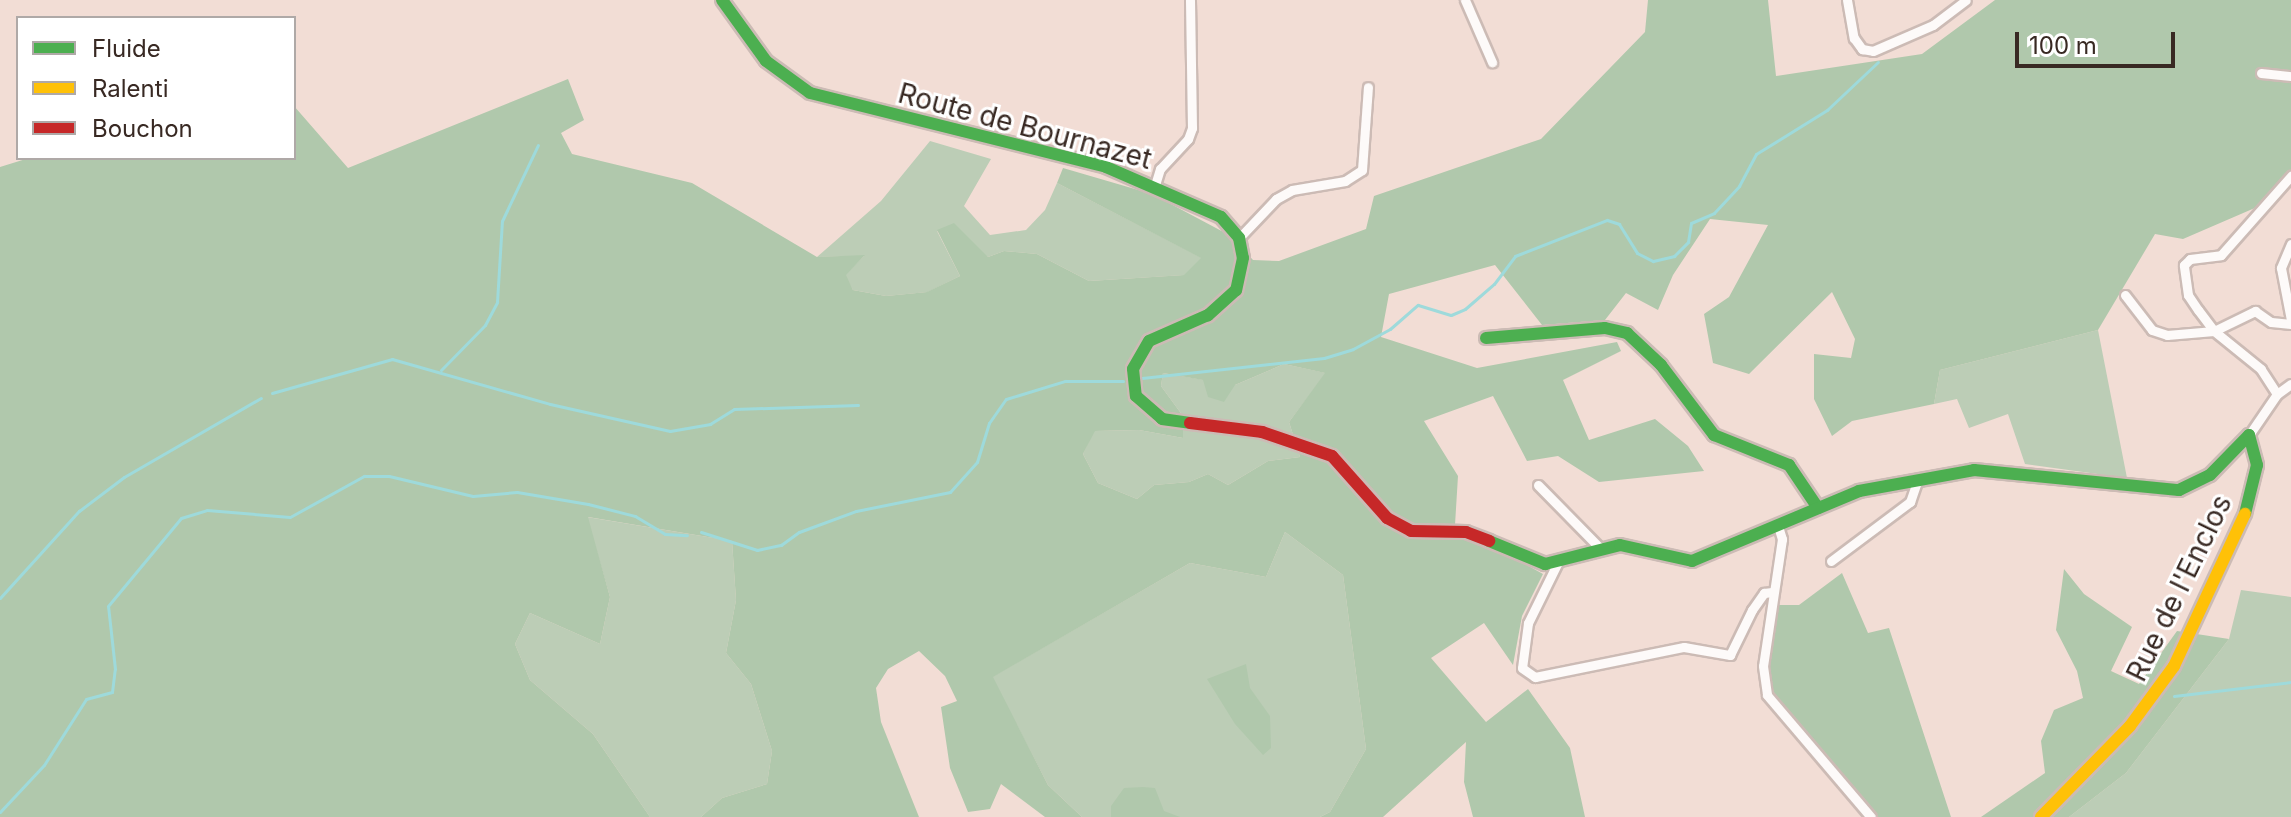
<!DOCTYPE html>
<style>
body{margin:0}
#map{position:relative;width:2291px;height:817px;overflow:hidden;background:#f2ddd5;font-family:Inter,sans-serif}
div>[style]{position:absolute}
[style*='--x']{left:calc(var(--x)*1px);top:calc(var(--y)*1px);width:calc(var(--w)*1px);rotate:calc(var(--a)*1deg)}
.green>*{inset:0;background:#bccdb6}
.forest>*{inset:0;background:#b0c8ac}
.stream>*{height:3px;margin:-1.5px;padding:0 1.5px;transform-origin:1.5px;border-radius:1.5px;background:#9edadb}
.roads{filter:drop-shadow(2px 0 #ccbbb5) drop-shadow(-2px 0 #ccbbb5) drop-shadow(0 2px #ccbbb5) drop-shadow(0 -2px #ccbbb5)}
.street>*{height:9px;margin:-4.5px;padding:0 4.5px;transform-origin:4.5px;border-radius:4.5px;background:#fdfaf9}
.fast>*{height:12px;margin:-6px;padding:0 6px;transform-origin:6px;border-radius:6px;background:#4caf50}
.slow>*{height:12px;margin:-6px;padding:0 6px;transform-origin:6px;border-radius:6px;background:#ffc107}
.jam>*{height:12px;margin:-6px;padding:0 6px;transform-origin:6px;border-radius:6px;background:#c62828}
span{translate:-50% -50%;white-space:nowrap;text-align:center;line-height:1.15;-webkit-text-stroke:6px #fff;paint-order:stroke}
.street-label{font-size:28px;color:#382923}
.legend{position:absolute;left:16px;top:16px;width:280px;height:144px;box-sizing:border-box;background:#fff;border:2px solid #afa9a7;margin:0;padding:10px 14px;list-style:none;font-size:24px;color:#382923}
.legend li{display:flex;align-items:center;gap:16px;height:40px}
.legend b{width:40px;border:2px solid #afa9a7}
.scale{position:absolute;left:2015px;top:32px;width:160px;height:36px;box-sizing:border-box;border:4px solid #382923;border-top:0;padding-left:10px;font-size:24px;line-height:28px;white-space:nowrap;color:#382923;-webkit-text-stroke:6px #fff;paint-order:stroke}
</style>
<div id="map">
<div class="green">
<i style="clip-path:polygon(930px 141px,991px 159px,964px 206px,990px 235px,1026px 230px,1045px 210px,1057px 183px,1202px 258px,1185px 275px,1089px 281px,1037px 254px,1004px 251px,988px 257px,937px 231px,960px 276px,928px 292px,886px 296px,853px 290px,845px 275px,864px 256px,817px 257px,881px 201px)"></i>
<i style="clip-path:polygon(2098px 330px,2127px 478px,2025px 464px,2008px 414px,1969px 428px,1957px 399px,1934px 404px,1940px 370px)"></i>
<i style="clip-path:polygon(1284px 364px,1326px 373px,1289px 422px,1300px 457px,1268px 461px,1228px 485px,1208px 474px,1189px 482px,1154px 485px,1137px 499px,1098px 483px,1083px 454px,1094px 431px,1139px 430px,1183px 438px,1183px 416px,1161px 386px,1163px 373px,1235px 385px)"></i>
<i style="clip-path:polygon(587px 517px,732px 541px,736px 600px,726px 653px,751px 684px,772px 751px,767px 784px,722px 798px,701px 817px,650px 817px,593px 734px,530px 680px,515px 644px,530px 613px,600px 644px,610px 597px)"></i>
<i style="clip-path:polygon(1285px 532px,1343px 575px,1366px 749px,1330px 812px,1320px 817px,1082px 817px,1048px 785px,992px 677px,1190px 563px,1266px 577px)"></i>
<i style="clip-path:polygon(2241px 590px,2291px 597px,2291px 817px,2069px 817px,2126px 773px,2229px 639px)"></i>
</div>
<div class="forest">
<i style="clip-path:polygon(evenodd,1648px 0,1768px 0,1776px 76px,1922px 54px,1995px 0,2291px 0,2291px 179px,2271px 201px,2183px 239px,2155px 234px,2098px 330px,1940px 370px,1934px 404px,1852px 421px,1832px 436px,1814px 399px,1814px 354px,1851px 358px,1855px 339px,1832px 292px,1749px 374px,1713px 363px,1704px 314px,1729px 297px,1768px 225px,1710px 219px,1673px 275px,1658px 310px,1626px 293px,1605px 320px,1542px 325px,1495px 265px,1389px 294px,1381px 337px,1477px 368px,1617px 342px,1621px 351px,1563px 380px,1589px 440px,1655px 419px,1688px 446px,1704px 471px,1599px 482px,1558px 456px,1527px 461px,1493px 396px,1424px 421px,1458px 476px,1455px 525px,1543px 574px,1522px 616px,1513px 665px,1484px 623px,1431px 658px,1486px 722px,1528px 689px,1570px 748px,1585px 817px,1473px 817px,1464px 782px,1466px 742px,1383px 817px,1320px 817px,1330px 812px,1366px 749px,1343px 575px,1285px 532px,1266px 577px,1190px 563px,993px 677px,1048px 785px,1082px 817px,1045px 817px,1001px 784px,990px 809px,968px 812px,950px 768px,941px 707px,957px 701px,945px 676px,919px 651px,888px 669px,876px 688px,881px 722px,919px 817px,701px 817px,722px 798px,767px 784px,772px 751px,751px 684px,726px 653px,736px 600px,732px 541px,588px 517px,610px 597px,600px 644px,530px 613px,515px 644px,530px 680px,593px 734px,650px 817px,0 817px,0 167px,29px 158px,294px 158px,294px 106px,348px 168px,568px 79px,584px 120px,561px 133px,572px 154px,692px 183px,817px 257px,865px 255px,846px 275px,853px 290px,886px 296px,927px 292px,960px 276px,937px 230px,954px 223px,988px 257px,1004px 251px,1037px 254px,1089px 281px,1184px 275px,1201px 258px,1057px 183px,1063px 168px,1152px 194px,1231px 236px,1253px 260px,1279px 261px,1366px 229px,1374px 196px,1541px 139px,1645px 32px,1648px 0,1284px 364px,1325px 373px,1289px 422px,1300px 457px,1268px 461px,1228px 485px,1208px 474px,1189px 482px,1154px 485px,1137px 499px,1098px 483px,1083px 454px,1095px 431px,1139px 430px,1183px 438px,1183px 416px,1161px 386px,1163px 373px,1203px 380px,1208px 397px,1224px 402px,1235px 385px,1284px 364px)"></i>
<i style="clip-path:polygon(2064px 569px,2084px 594px,2132px 627px,2111px 671px,2139px 684px,2177px 631px,2229px 639px,2126px 773px,2069px 817px,1981px 817px,2045px 773px,2041px 741px,2054px 710px,2083px 698px,2077px 671px,2056px 630px)"></i>
<i style="clip-path:polygon(1842px 573px,1868px 633px,1889px 628px,1951px 817px,1876px 817px,1785px 717px,1767px 684px,1773px 618px,1779px 605px,1799px 605px)"></i>
<i style="clip-path:polygon(1246px 664px,1250px 688px,1270px 716px,1271px 748px,1263px 755px,1235px 724px,1207px 679px)"></i>
<i style="clip-path:polygon(1143px 787px,1155px 788px,1164px 811px,1180px 817px,1111px 817px,1111px 806px,1124px 788px)"></i>
</div>
<div class="stream">
<i style="--x:441;--y:370;--w:63;--a:-45.6"></i>
<i style="--x:485;--y:325;--w:26;--a:-62"></i>
<i style="--x:497;--y:302;--w:81;--a:-86.5"></i>
<i style="--x:502;--y:221;--w:84;--a:-64.7"></i>
<i style="--x:1142;--y:378;--w:183;--a:-6.3"></i>
<i style="--x:1324;--y:358;--w:30;--a:-17"></i>
<i style="--x:1353;--y:349;--w:42;--a:-28.4"></i>
<i style="--x:1390;--y:329;--w:37;--a:-41"></i>
<i style="--x:1418;--y:305;--w:34;--a:17"></i>
<i style="--x:1451;--y:315;--w:15;--a:-23"></i>
<i style="--x:1465;--y:309;--w:38;--a:-41"></i>
<i style="--x:1494;--y:284;--w:35;--a:-53"></i>
<i style="--x:1515;--y:256;--w:99;--a:-21.4"></i>
<i style="--x:1607;--y:220;--w:13;--a:18"></i>
<i style="--x:1619;--y:224;--w:34;--a:58"></i>
<i style="--x:1637;--y:253;--w:18;--a:27"></i>
<i style="--x:1653;--y:261;--w:22;--a:-13"></i>
<i style="--x:1674;--y:256;--w:20;--a:-45"></i>
<i style="--x:1688;--y:242;--w:19;--a:-81"></i>
<i style="--x:1691;--y:223;--w:25;--a:-23"></i>
<i style="--x:1714;--y:213;--w:37;--a:-47"></i>
<i style="--x:1739;--y:186;--w:36;--a:-62"></i>
<i style="--x:1756;--y:154;--w:84;--a:-31.8"></i>
<i style="--x:1827;--y:110;--w:70;--a:-43.3"></i>
<i style="--x:272;--y:393;--w:125;--a:-15.8"></i>
<i style="--x:392;--y:359;--w:164;--a:15.9"></i>
<i style="--x:550;--y:404;--w:123;--a:12.7"></i>
<i style="--x:670;--y:431;--w:41;--a:-9.9"></i>
<i style="--x:710;--y:424;--w:28;--a:-32"></i>
<i style="--x:734;--y:409;--w:124;--a:-1.8"></i>
<i style="--x:701;--y:532;--w:59;--a:17.8"></i>
<i style="--x:757;--y:550;--w:25;--a:-12"></i>
<i style="--x:781;--y:545;--w:22;--a:-36"></i>
<i style="--x:799;--y:532;--w:61;--a:-20.2"></i>
<i style="--x:856;--y:511;--w:96;--a:-11.4"></i>
<i style="--x:950;--y:492;--w:40;--a:-48"></i>
<i style="--x:977;--y:462;--w:41;--a:-72.9"></i>
<i style="--x:989;--y:423;--w:29;--a:-55"></i>
<i style="--x:1006;--y:399;--w:62;--a:-17"></i>
<i style="--x:1065;--y:381;--w:58;--a:0"></i>
<i style="--x:0;--y:598;--w:118;--a:-47.8"></i>
<i style="--x:79;--y:511;--w:56;--a:-37.1"></i>
<i style="--x:124;--y:477;--w:158;--a:-30"></i>
<i style="--x:2174;--y:696;--w:118;--a:-6.8"></i>
<i style="--x:0;--y:812;--w:64;--a:-46.9"></i>
<i style="--x:44;--y:765;--w:78;--a:-57.5"></i>
<i style="--x:86;--y:699;--w:27;--a:-15"></i>
<i style="--x:112;--y:692;--w:23;--a:-83"></i>
<i style="--x:115;--y:669;--w:63;--a:-96.3"></i>
<i style="--x:108;--y:606;--w:114;--a:-50.3"></i>
<i style="--x:181;--y:518;--w:27;--a:-17"></i>
<i style="--x:207;--y:510;--w:83;--a:4.8"></i>
<i style="--x:290;--y:517;--w:85;--a:-29"></i>
<i style="--x:364;--y:476;--w:25;--a:0"></i>
<i style="--x:389;--y:476;--w:86;--a:13.4"></i>
<i style="--x:473;--y:496;--w:44;--a:-5.2"></i>
<i style="--x:517;--y:492;--w:72;--a:9.6"></i>
<i style="--x:588;--y:504;--w:49;--a:14.3"></i>
<i style="--x:635;--y:516;--w:35;--a:31"></i>
<i style="--x:665;--y:534;--w:22;--a:3"></i>
</div>
<div class="roads">
<div class="street">
<i style="--x:1465;--y:0;--w:68;--a:66.5"></i>
<i style="--x:1847;--y:0;--w:39;--a:80"></i>
<i style="--x:1854;--y:38;--w:14;--a:54"></i>
<i style="--x:1862;--y:49;--w:11;--a:10"></i>
<i style="--x:1873;--y:51;--w:65;--a:-23.4"></i>
<i style="--x:1933;--y:25;--w:41;--a:-37.1"></i>
<i style="--x:2261;--y:73;--w:30;--a:6"></i>
<i style="--x:1155;--y:185;--w:17;--a:-73"></i>
<i style="--x:1160;--y:169;--w:41;--a:-47"></i>
<i style="--x:1188;--y:139;--w:12;--a:-70"></i>
<i style="--x:1192;--y:128;--w:128;--a:-90.9"></i>
<i style="--x:1239;--y:238;--w:54;--a:-46.5"></i>
<i style="--x:1276;--y:199;--w:18;--a:-29"></i>
<i style="--x:1292;--y:190;--w:54;--a:-9.6"></i>
<i style="--x:1345;--y:181;--w:20;--a:-33"></i>
<i style="--x:1362;--y:170;--w:83;--a:-85.9"></i>
<i style="--x:2291;--y:244;--w:26;--a:113"></i>
<i style="--x:2281;--y:268;--w:53;--a:79.1"></i>
<i style="--x:2125;--y:295;--w:44;--a:52.4"></i>
<i style="--x:2152;--y:330;--w:16;--a:18"></i>
<i style="--x:2167;--y:335;--w:47;--a:-4.9"></i>
<i style="--x:2214;--y:331;--w:46;--a:-26"></i>
<i style="--x:2255;--y:311;--w:19;--a:35"></i>
<i style="--x:2271;--y:322;--w:20;--a:6"></i>
<i style="--x:2277;--y:394;--w:30;--a:-123"></i>
<i style="--x:2261;--y:369;--w:60;--a:-141"></i>
<i style="--x:2214;--y:331;--w:26;--a:-127"></i>
<i style="--x:2198;--y:310;--w:18;--a:-124"></i>
<i style="--x:2188;--y:295;--w:30;--a:-98"></i>
<i style="--x:2184;--y:265;--w:8;--a:-45"></i>
<i style="--x:2190;--y:259;--w:31;--a:-7"></i>
<i style="--x:2221;--y:255;--w:106;--a:-48.5"></i>
<i style="--x:2249;--y:435;--w:50;--a:-55.7"></i>
<i style="--x:2277;--y:394;--w:17;--a:-36"></i>
<i style="--x:1538;--y:485;--w:88;--a:45.5"></i>
<i style="--x:1778;--y:526;--w:14;--a:73"></i>
<i style="--x:1782;--y:539;--w:128;--a:98.5"></i>
<i style="--x:1763;--y:666;--w:29;--a:82"></i>
<i style="--x:1767;--y:695;--w:160;--a:49.6"></i>
<i style="--x:1831;--y:561;--w:99;--a:-36.8"></i>
<i style="--x:1910;--y:502;--w:24;--a:-71"></i>
<i style="--x:1557;--y:564;--w:66;--a:116.2"></i>
<i style="--x:1528;--y:623;--w:45;--a:97.6"></i>
<i style="--x:1522;--y:668;--w:16;--a:35"></i>
<i style="--x:1535;--y:677;--w:152;--a:-11.4"></i>
<i style="--x:1684;--y:647;--w:47;--a:9.9"></i>
<i style="--x:1730;--y:655;--w:50;--a:-63.9"></i>
<i style="--x:1752;--y:610;--w:21;--a:-55"></i>
<i style="--x:1764;--y:593;--w:8;--a:-7"></i>
</div>
<div class="fast">
<i style="--x:722;--y:0;--w:75;--a:54.2"></i>
<i style="--x:766;--y:61;--w:54;--a:36"></i>
<i style="--x:810;--y:93;--w:305;--a:14"></i>
<i style="--x:1106;--y:167;--w:125;--a:23.5"></i>
<i style="--x:1221;--y:217;--w:28;--a:49"></i>
<i style="--x:1239;--y:238;--w:20;--a:79"></i>
<i style="--x:1243;--y:258;--w:33;--a:102"></i>
<i style="--x:1236;--y:290;--w:38;--a:138"></i>
<i style="--x:1208;--y:315;--w:64;--a:156.2"></i>
<i style="--x:1149;--y:341;--w:32;--a:120"></i>
<i style="--x:1133;--y:369;--w:27;--a:84"></i>
<i style="--x:1136;--y:396;--w:35;--a:41"></i>
<i style="--x:1162;--y:419;--w:28;--a:8"></i>
<i style="--x:1486;--y:338;--w:119;--a:-4.8"></i>
<i style="--x:1605;--y:328;--w:23;--a:13"></i>
<i style="--x:1627;--y:333;--w:47;--a:43.3"></i>
<i style="--x:1661;--y:365;--w:88;--a:52.9"></i>
<i style="--x:1714;--y:435;--w:81;--a:21.8"></i>
<i style="--x:1789;--y:465;--w:52;--a:56"></i>
<i style="--x:1489;--y:541;--w:61;--a:22.3"></i>
<i style="--x:1545;--y:564;--w:77;--a:-14.2"></i>
<i style="--x:1620;--y:545;--w:74;--a:12.5"></i>
<i style="--x:1692;--y:561;--w:181;--a:-22.7"></i>
<i style="--x:1859;--y:491;--w:117;--a:-10.3"></i>
<i style="--x:1974;--y:470;--w:206;--a:5.6"></i>
<i style="--x:2179;--y:490;--w:34;--a:-26"></i>
<i style="--x:2210;--y:475;--w:56;--a:-45.7"></i>
<i style="--x:2249;--y:435;--w:31;--a:75"></i>
<i style="--x:2257;--y:465;--w:50;--a:103.8"></i>
</div>
<div class="slow">
<i style="--x:2041;--y:817;--w:127;--a:-45.6"></i>
<i style="--x:2130;--y:726;--w:74;--a:-53.7"></i>
<i style="--x:2174;--y:666;--w:168;--a:-65"></i>
</div>
<div class="jam">
<i style="--x:1190;--y:423;--w:73;--a:7.1"></i>
<i style="--x:1262;--y:432;--w:74;--a:18.9"></i>
<i style="--x:1332;--y:456;--w:83;--a:48.4"></i>
<i style="--x:1387;--y:518;--w:27;--a:28"></i>
<i style="--x:1411;--y:531;--w:55;--a:1"></i>
<i style="--x:1466;--y:532;--w:25;--a:21"></i>
</div>
</div>
<div class="street-label">
<span style="left:1025px;top:126px;rotate:15deg">Route de Bournazet</span>
<span style="left:2179px;top:588px;rotate:-64deg">Rue de l'Enclos</span>
</div>
<ul class="legend">
<li><b style="height:10px;background:#4caf50"></b>Fluide</li>
<li><b style="height:10px;background:#ffc107"></b>Ralenti</li>
<li><b style="height:10px;background:#c62828"></b>Bouchon</li>
</ul>
<div class="scale">100 m</div>
</div>
